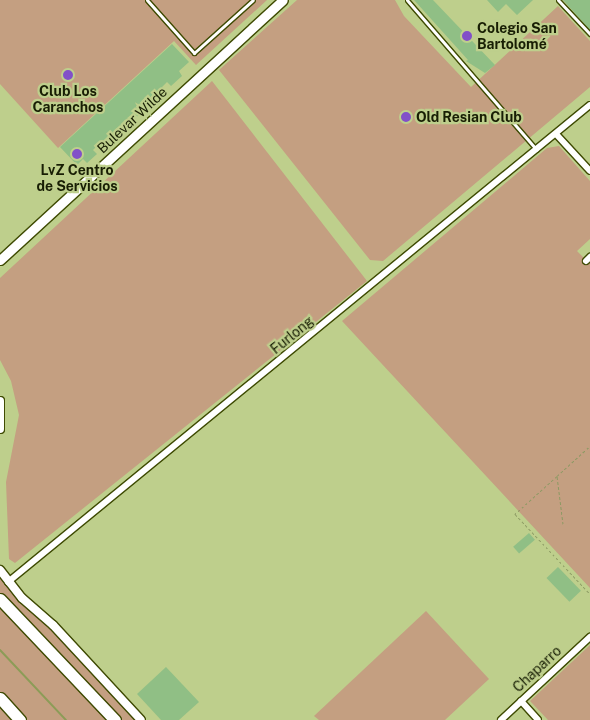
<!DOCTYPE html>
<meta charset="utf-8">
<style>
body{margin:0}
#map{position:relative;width:590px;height:720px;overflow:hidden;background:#becf8c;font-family:"Public Sans",sans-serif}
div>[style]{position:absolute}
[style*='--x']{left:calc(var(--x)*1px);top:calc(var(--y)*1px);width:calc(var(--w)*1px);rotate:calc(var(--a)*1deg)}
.green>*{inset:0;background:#c49f81}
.stream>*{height:2px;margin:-1px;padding:0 1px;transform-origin:1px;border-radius:1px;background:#8c9c57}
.building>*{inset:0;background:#90bf85;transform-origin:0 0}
.path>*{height:1px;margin-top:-0.5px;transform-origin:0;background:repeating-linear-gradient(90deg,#8b9962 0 2.5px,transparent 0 5px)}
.roads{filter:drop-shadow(1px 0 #3f4b03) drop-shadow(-1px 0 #3f4b03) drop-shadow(0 1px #3f4b03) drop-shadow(0 -1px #3f4b03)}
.service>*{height:3px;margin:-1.5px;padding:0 1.5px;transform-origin:1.5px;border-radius:1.5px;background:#fff}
.minor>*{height:6px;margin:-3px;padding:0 3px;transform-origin:3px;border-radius:3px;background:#fff}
.tertiary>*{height:8px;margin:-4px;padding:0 4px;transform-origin:4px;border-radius:4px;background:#fff}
.secondary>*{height:9px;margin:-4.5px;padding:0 4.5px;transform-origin:4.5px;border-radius:4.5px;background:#fff}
.motorway>*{height:11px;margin:-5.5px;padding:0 5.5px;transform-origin:5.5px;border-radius:5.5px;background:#fff}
.dots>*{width:14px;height:14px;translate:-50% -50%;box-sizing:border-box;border:2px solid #becf8c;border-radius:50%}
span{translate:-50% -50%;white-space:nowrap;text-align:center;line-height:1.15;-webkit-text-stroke:4.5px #becf8c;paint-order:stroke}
.poi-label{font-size:14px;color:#181e04;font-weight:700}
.left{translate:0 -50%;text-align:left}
.street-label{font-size:14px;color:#181e04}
</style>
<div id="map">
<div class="green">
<i style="clip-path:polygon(0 0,267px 0,196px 65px,174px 41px,58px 148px,0 84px)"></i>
<i style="clip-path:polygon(297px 0,395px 0,404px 16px,471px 87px,558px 6px,590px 41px,590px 87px,383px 261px,370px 260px,219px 70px)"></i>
<i style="clip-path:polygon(212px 81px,367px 281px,15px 563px,9px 559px,6px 482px,19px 415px,11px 381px,0 360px,0 278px)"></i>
<i style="clip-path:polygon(559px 146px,590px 181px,590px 239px,577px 251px,590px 264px,590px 588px,342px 321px,547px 148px)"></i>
<i style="clip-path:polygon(0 570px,141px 720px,0 720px)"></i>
<i style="clip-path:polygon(426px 611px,489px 679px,445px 720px,319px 720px,314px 716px)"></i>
<i style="clip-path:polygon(590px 645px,590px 720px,548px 720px,530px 701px)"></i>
</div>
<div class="stream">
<i style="--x:0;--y:650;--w:96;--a:46.7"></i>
</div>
<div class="building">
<i style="clip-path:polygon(414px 0,433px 0,495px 65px,485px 73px,466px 61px,468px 60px)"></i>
<i style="clip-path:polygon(487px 0,533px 0,517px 15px,506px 4px,498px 12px)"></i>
<i style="clip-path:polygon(563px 0,590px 0,590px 30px)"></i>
<i style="clip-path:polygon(172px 44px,189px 62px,179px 71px,182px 76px,171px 86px,167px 82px,162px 87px,166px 91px,158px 98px,154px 94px,150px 98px,154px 102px,143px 112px,140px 107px,135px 111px,139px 115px,129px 124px,125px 120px,121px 124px,125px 128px,115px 137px,111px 133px,107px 137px,111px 141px,101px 150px,97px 146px,93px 150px,97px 154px,87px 163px,83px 159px,77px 165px,60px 147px)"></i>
<i style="left:529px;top:533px;width:9px;height:21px;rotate:49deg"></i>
<i style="left:558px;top:567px;width:33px;height:16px;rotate:46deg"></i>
<i style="clip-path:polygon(166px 667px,199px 702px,179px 720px,161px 720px,137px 694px)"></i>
</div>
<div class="path">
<i style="--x:557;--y:476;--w:57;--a:137.9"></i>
<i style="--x:515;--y:514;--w:110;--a:46.8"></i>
<i style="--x:563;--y:524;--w:48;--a:-97.1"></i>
<i style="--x:557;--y:476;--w:45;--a:-42.3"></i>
</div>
<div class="roads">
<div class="service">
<i style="--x:147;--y:0;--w:71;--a:48.4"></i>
<i style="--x:194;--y:53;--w:79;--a:-41.9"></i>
<i style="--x:407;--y:0;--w:198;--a:49.1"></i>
<i style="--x:558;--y:0;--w:47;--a:46.7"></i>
</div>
<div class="minor">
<i style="--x:556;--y:134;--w:50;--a:47.4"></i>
<i style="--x:586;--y:261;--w:6;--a:-45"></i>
<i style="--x:8;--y:582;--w:752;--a:-39.34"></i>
<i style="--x:521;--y:701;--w:25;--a:48"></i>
<i style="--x:501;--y:720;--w:122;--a:-43"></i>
</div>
<div class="tertiary">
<i style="--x:0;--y:401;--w:28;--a:90"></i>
<i style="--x:0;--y:570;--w:36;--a:52"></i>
<i style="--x:22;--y:598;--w:41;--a:41.1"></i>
<i style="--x:53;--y:625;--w:129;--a:47.2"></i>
</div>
<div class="secondary">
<i style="--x:0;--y:260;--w:384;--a:-42.6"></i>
</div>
<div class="motorway">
<i style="--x:0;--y:599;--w:167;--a:46.5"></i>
<i style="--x:0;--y:698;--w:30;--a:48"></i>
</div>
</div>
<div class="dots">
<i style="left:467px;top:36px;background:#8250c8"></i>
<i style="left:68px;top:75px;background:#8250c8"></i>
<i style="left:406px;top:117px;background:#8250c8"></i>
<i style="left:77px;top:154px;background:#8250c8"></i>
</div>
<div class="poi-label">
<span class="left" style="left:477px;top:36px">Colegio San<br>Bartolomé</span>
<span style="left:68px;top:99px">Club Los<br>Caranchos</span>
<span class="left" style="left:416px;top:117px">Old Resian Club</span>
<span style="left:77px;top:178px">LvZ Centro<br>de Servicios</span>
</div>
<div class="street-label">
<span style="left:132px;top:120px;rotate:-43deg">Bulevar Wilde</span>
<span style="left:292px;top:335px;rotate:-39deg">Furlong</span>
<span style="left:537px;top:669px;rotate:-43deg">Chaparro</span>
</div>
</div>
